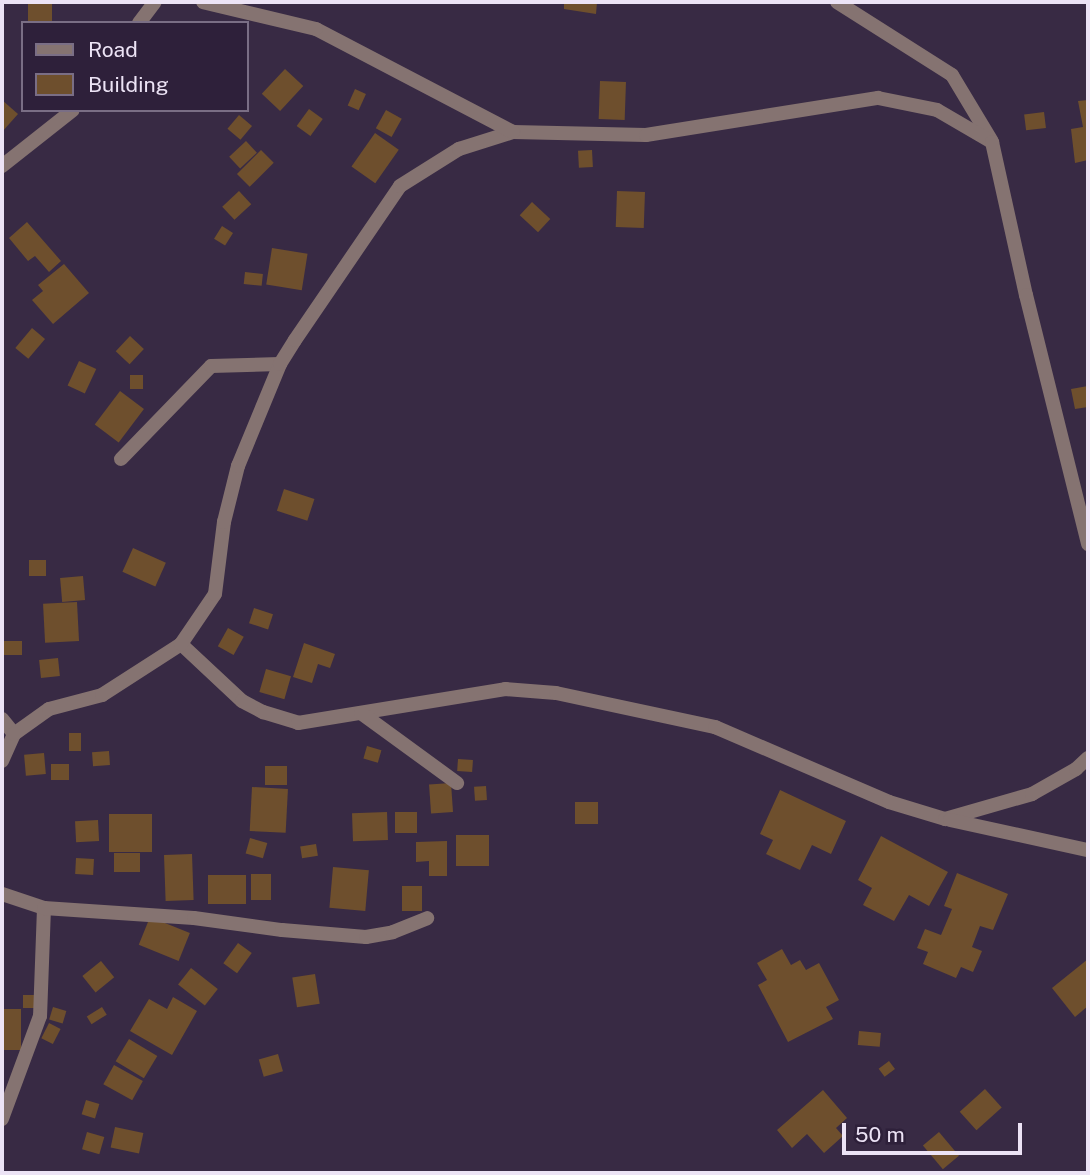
<!DOCTYPE html>
<html>
<head>
<meta charset="utf-8">
<style>
	body { margin:0 }
	#map { position:relative; width:1090px; height:1175px; overflow:hidden; background:#382a44; font-family:"Public Sans",sans-serif }
	div>[style] { position:absolute }
	[style*='--x'] { left:calc(var(--x)*1px); top:calc(var(--y)*1px); width:calc(var(--w)*1px); rotate:calc(var(--a)*1deg) }
	.building>* { inset:0; background:#6e4f2d; transform-origin:0 0 }
	.street>* { height:14px; margin:-7px; padding:0 7px; transform-origin:7px; border-radius:7px; background:#857371 }
	span { translate:-50% -50%; white-space:nowrap; text-align:center; line-height:1.15; -webkit-text-stroke:5px #2e203a; paint-order:stroke }
	.frame { position:absolute; inset:0; border:4px solid #ece3f5; pointer-events:none }
	.legend { position:absolute; left:21px; top:21px; width:228px; height:91px; box-sizing:border-box; background:#2e203a; border:2px solid #7a6e85; margin:0; padding:9px 12px; list-style:none; font-size:21px; color:#ece3f5 }
	.legend li { display:flex; align-items:center; gap:14px; height:35px }
	.legend b { width:35px; border:2px solid #7a6e85 }
	.scale { position:absolute; left:842px; top:1123px; width:180px; height:32px; box-sizing:border-box; border:4px solid #ece3f5; border-top:0; padding-left:9px; font-size:21px; line-height:24px; white-space:nowrap; color:#ece3f5; -webkit-text-stroke:5px #2e203a; paint-order:stroke }
</style>
</head>
<body>
<div id="map">
	<div class="building">
		<i style="clip-path:polygon(564px 2px,597px 2px,596px 14px,564px 9px)"></i>
		<i style="left:52px;top:4px;width:19px;height:24px;rotate:90deg"></i>
		<i style="left:285px;top:69px;width:25px;height:34px;rotate:43deg"></i>
		<i style="left:600px;top:81px;width:26px;height:38px;rotate:2deg"></i>
		<i style="left:355px;top:89px;width:12px;height:18px;rotate:24deg"></i>
		<i style="clip-path:polygon(2px 100px,18px 114px,2px 132px)"></i>
		<i style="clip-path:polygon(1088px 100px,1088px 160px,1075px 163px,1071px 129px,1083px 127px,1078px 101px)"></i>
		<i style="left:309px;top:109px;width:17px;height:21px;rotate:36deg"></i>
		<i style="left:386px;top:110px;width:18px;height:21px;rotate:29deg"></i>
		<i style="left:1044px;top:112px;width:16px;height:20px;rotate:83deg"></i>
		<i style="left:239px;top:115px;width:17px;height:18px;rotate:40deg"></i>
		<i style="left:375px;top:133px;width:29px;height:41px;rotate:35deg"></i>
		<i style="left:246px;top:141px;width:16px;height:23px;rotate:47deg"></i>
		<i style="left:261px;top:150px;width:18px;height:34px;rotate:45deg"></i>
		<i style="left:592px;top:150px;width:17px;height:14px;rotate:87deg"></i>
		<i style="left:239px;top:191px;width:18px;height:23px;rotate:47deg"></i>
		<i style="left:617px;top:191px;width:28px;height:36px;rotate:2deg"></i>
		<i style="left:532px;top:202px;width:25px;height:18px;rotate:43deg"></i>
		<i style="clip-path:polygon(27px 222px,61px 261px,49px 272px,35px 256px,28px 261px,9px 238px)"></i>
		<i style="left:222px;top:226px;width:13px;height:15px;rotate:32deg"></i>
		<i style="left:272px;top:248px;width:36px;height:37px;rotate:9deg"></i>
		<i style="clip-path:polygon(64px 264px,89px 293px,53px 324px,32px 300px,43px 291px,38px 285px)"></i>
		<i style="left:245px;top:272px;width:18px;height:12px;rotate:6deg"></i>
		<i style="left:32px;top:328px;width:17px;height:26px;rotate:40deg"></i>
		<i style="left:130px;top:336px;width:19px;height:21px;rotate:43deg"></i>
		<i style="left:79px;top:361px;width:19px;height:27px;rotate:25deg"></i>
		<i style="left:130px;top:375px;width:13px;height:14px"></i>
		<i style="clip-path:polygon(1088px 386px,1088px 407px,1075px 409px,1071px 389px)"></i>
		<i style="left:120px;top:391px;width:30px;height:42px;rotate:37deg"></i>
		<i style="left:284px;top:489px;width:32px;height:23px;rotate:18deg"></i>
		<i style="left:133px;top:548px;width:36px;height:26px;rotate:24deg"></i>
		<i style="left:29px;top:560px;width:17px;height:16px"></i>
		<i style="left:83px;top:576px;width:24px;height:23px;rotate:85deg"></i>
		<i style="left:77px;top:602px;width:39px;height:34px;rotate:87deg"></i>
		<i style="left:254px;top:608px;width:20px;height:16px;rotate:18deg"></i>
		<i style="left:228px;top:628px;width:18px;height:21px;rotate:29deg"></i>
		<i style="left:4px;top:641px;width:18px;height:14px"></i>
		<i style="clip-path:polygon(304px 643px,335px 654px,330px 668px,318px 664px,312px 683px,293px 677px)"></i>
		<i style="left:58px;top:658px;width:18px;height:19px;rotate:84deg"></i>
		<i style="left:266px;top:669px;width:26px;height:24px;rotate:16deg"></i>
		<i style="left:69px;top:733px;width:12px;height:18px"></i>
		<i style="left:367px;top:746px;width:15px;height:13px;rotate:16deg"></i>
		<i style="left:109px;top:751px;width:14px;height:17px;rotate:86deg"></i>
		<i style="left:44px;top:753px;width:21px;height:20px;rotate:85deg"></i>
		<i style="left:458px;top:759px;width:15px;height:12px;rotate:4deg"></i>
		<i style="left:51px;top:764px;width:18px;height:16px"></i>
		<i style="left:265px;top:766px;width:22px;height:19px"></i>
		<i style="left:451px;top:783px;width:29px;height:22px;rotate:86deg"></i>
		<i style="left:486px;top:786px;width:14px;height:12px;rotate:86deg"></i>
		<i style="left:252px;top:787px;width:36px;height:44px;rotate:3deg"></i>
		<i style="clip-path:polygon(780px 790px,846px 821px,831px 854px,812px 845px,800px 870px,766px 854px,773px 840px,760px 834px)"></i>
		<i style="left:575px;top:802px;width:23px;height:22px"></i>
		<i style="left:387px;top:812px;width:28px;height:35px;rotate:88deg"></i>
		<i style="left:395px;top:812px;width:22px;height:21px"></i>
		<i style="left:109px;top:814px;width:43px;height:38px"></i>
		<i style="left:98px;top:820px;width:21px;height:23px;rotate:87deg"></i>
		<i style="left:456px;top:835px;width:33px;height:31px"></i>
		<i style="clip-path:polygon(881px 836px,948px 872px,929px 906px,909px 895px,894px 921px,863px 905px,872px 888px,858px 880px)"></i>
		<i style="left:250px;top:838px;width:18px;height:16px;rotate:16deg"></i>
		<i style="clip-path:polygon(447px 841px,447px 876px,429px 876px,429px 861px,416px 862px,416px 842px)"></i>
		<i style="left:316px;top:844px;width:12px;height:16px;rotate:81deg"></i>
		<i style="left:140px;top:853px;width:19px;height:26px;rotate:90deg"></i>
		<i style="left:192px;top:854px;width:46px;height:28px;rotate:88deg"></i>
		<i style="left:76px;top:858px;width:18px;height:16px;rotate:3deg"></i>
		<i style="left:333px;top:867px;width:36px;height:41px;rotate:5deg"></i>
		<i style="clip-path:polygon(957px 873px,1008px 894px,993px 930px,980px 926px,972px 947px,982px 951px,973px 972px,961px 967px,956px 978px,923px 964px,928px 952px,917px 948px,925px 929px,941px 935px,952px 909px,944px 906px)"></i>
		<i style="left:251px;top:874px;width:20px;height:26px"></i>
		<i style="left:208px;top:875px;width:38px;height:29px"></i>
		<i style="left:402px;top:886px;width:20px;height:25px"></i>
		<i style="left:150px;top:917px;width:43px;height:30px;rotate:22deg"></i>
		<i style="left:238px;top:943px;width:17px;height:25px;rotate:36deg"></i>
		<i style="clip-path:polygon(782px 949px,791px 965px,800px 960px,806px 970px,819px 963px,839px 1000px,826px 1007px,833px 1019px,788px 1042px,758px 985px,767px 980px,757px 963px)"></i>
		<i style="clip-path:polygon(1088px 959px,1088px 1006px,1075px 1017px,1052px 988px)"></i>
		<i style="left:101px;top:961px;width:21px;height:24px;rotate:51deg"></i>
		<i style="left:191px;top:968px;width:34px;height:21px;rotate:38deg"></i>
		<i style="left:315px;top:974px;width:30px;height:23px;rotate:81deg"></i>
		<i style="left:23px;top:995px;width:14px;height:13px"></i>
		<i style="clip-path:polygon(173px 997px,197px 1011px,172px 1055px,130px 1031px,149px 999px,167px 1009px)"></i>
		<i style="left:53px;top:1007px;width:14px;height:13px;rotate:17deg"></i>
		<i style="left:102px;top:1007px;width:9px;height:18px;rotate:58deg"></i>
		<i style="left:2px;top:1009px;width:19px;height:41px"></i>
		<i style="left:49px;top:1023px;width:13px;height:17px;rotate:27deg"></i>
		<i style="left:859px;top:1031px;width:22px;height:14px;rotate:5deg"></i>
		<i style="left:129px;top:1039px;width:33px;height:26px;rotate:31deg"></i>
		<i style="left:278px;top:1054px;width:18px;height:20px;rotate:74deg"></i>
		<i style="left:889px;top:1061px;width:10px;height:13px;rotate:53deg"></i>
		<i style="left:114px;top:1065px;width:33px;height:22px;rotate:29deg"></i>
		<i style="left:985px;top:1089px;width:25px;height:34px;rotate:48deg"></i>
		<i style="clip-path:polygon(823px 1090px,847px 1118px,836px 1128px,843px 1136px,824px 1153px,807px 1134px,792px 1148px,777px 1130px)"></i>
		<i style="left:86px;top:1100px;width:14px;height:15px;rotate:17deg"></i>
		<i style="left:115px;top:1127px;width:29px;height:21px;rotate:12deg"></i>
		<i style="left:87px;top:1132px;width:18px;height:18px;rotate:16deg"></i>
		<i style="left:939px;top:1132px;width:31px;height:21px;rotate:50deg"></i>
	</div>
	<div class="street">
		<i style="--x:837;--y:2;--w:136;--a:32.4"></i>
		<i style="--x:952;--y:75;--w:76;--a:59"></i>
		<i style="--x:139;--y:23;--w:26;--a:-53"></i>
		<i style="--x:513;--y:132;--w:133;--a:1.3"></i>
		<i style="--x:646;--y:135;--w:235;--a:-9.1"></i>
		<i style="--x:878;--y:98;--w:60;--a:11.5"></i>
		<i style="--x:937;--y:110;--w:64;--a:30.2"></i>
		<i style="--x:992;--y:142;--w:157;--a:77.5"></i>
		<i style="--x:1026;--y:295;--w:257;--a:76"></i>
		<i style="--x:2;--y:166;--w:90;--a:-38.3"></i>
		<i style="--x:121;--y:459;--w:129;--a:-45.9"></i>
		<i style="--x:211;--y:366;--w:69;--a:-1.7"></i>
		<i style="--x:181;--y:644;--w:83;--a:43.1"></i>
		<i style="--x:242;--y:701;--w:24;--a:28"></i>
		<i style="--x:263;--y:712;--w:37;--a:17"></i>
		<i style="--x:298;--y:723;--w:210;--a:-9.3"></i>
		<i style="--x:505;--y:689;--w:51;--a:4.5"></i>
		<i style="--x:556;--y:693;--w:163;--a:12.1"></i>
		<i style="--x:715;--y:727;--w:189;--a:23.3"></i>
		<i style="--x:889;--y:802;--w:59;--a:16.9"></i>
		<i style="--x:945;--y:819;--w:91;--a:-16"></i>
		<i style="--x:1032;--y:794;--w:51;--a:-29.6"></i>
		<i style="--x:1076;--y:769;--w:16;--a:-43"></i>
		<i style="--x:361;--y:713;--w:119;--a:36.1"></i>
		<i style="--x:2;--y:719;--w:19;--a:51"></i>
		<i style="--x:2;--y:761;--w:30;--a:-66"></i>
		<i style="--x:14;--y:734;--w:43;--a:-35.5"></i>
		<i style="--x:49;--y:709;--w:55;--a:-14.8"></i>
		<i style="--x:102;--y:695;--w:94;--a:-32.8"></i>
		<i style="--x:181;--y:644;--w:60;--a:-55.8"></i>
		<i style="--x:215;--y:594;--w:73;--a:-82.9"></i>
		<i style="--x:224;--y:522;--w:58;--a:-76"></i>
		<i style="--x:238;--y:466;--w:110;--a:-67.6"></i>
		<i style="--x:280;--y:364;--w:28;--a:-58"></i>
		<i style="--x:295;--y:340;--w:186;--a:-55.7"></i>
		<i style="--x:400;--y:186;--w:70;--a:-32.1"></i>
		<i style="--x:459;--y:149;--w:57;--a:-17.5"></i>
		<i style="--x:513;--y:132;--w:222;--a:-152.4"></i>
		<i style="--x:316;--y:29;--w:116;--a:-166.6"></i>
		<i style="--x:950;--y:820;--w:141;--a:12.3"></i>
		<i style="--x:2;--y:894;--w:44;--a:18.4"></i>
		<i style="--x:44;--y:908;--w:108;--a:92.1"></i>
		<i style="--x:40;--y:1016;--w:110;--a:110.3"></i>
		<i style="--x:44;--y:908;--w:150;--a:3.8"></i>
		<i style="--x:194;--y:918;--w:89;--a:7.8"></i>
		<i style="--x:282;--y:930;--w:84;--a:4.8"></i>
		<i style="--x:366;--y:937;--w:27;--a:-10"></i>
		<i style="--x:393;--y:932;--w:37;--a:-22"></i>
	</div>
	<div class="frame"></div>
	<ul class="legend">
	<li><b style="height:9px;background:#857371"></b>Road</li>
	<li><b style="height:19px;background:#6e4f2d"></b>Building</li>
	</ul>
	<div class="scale">50 m</div>
</div>
</body>
</html>
